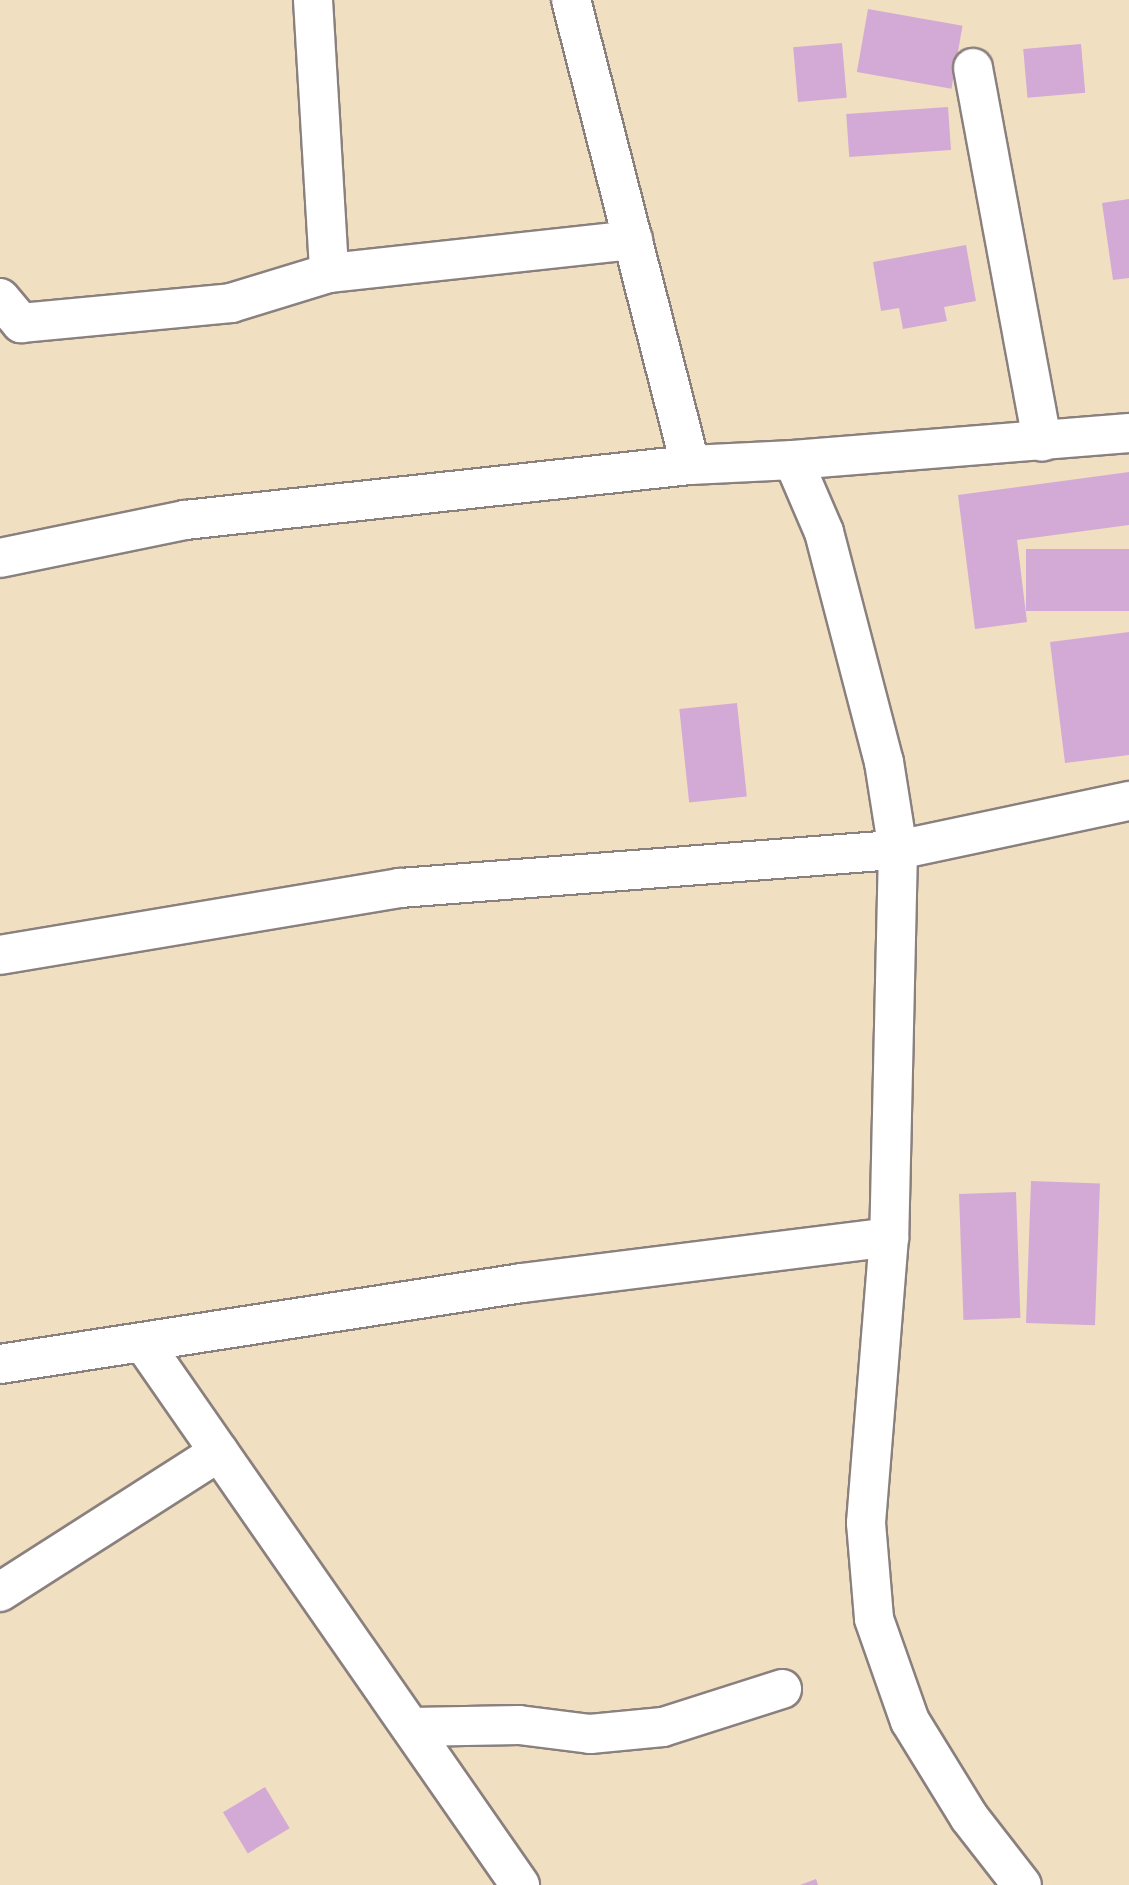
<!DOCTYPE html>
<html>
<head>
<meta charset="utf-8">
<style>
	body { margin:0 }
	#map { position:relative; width:1129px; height:1885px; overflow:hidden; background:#f1dfc2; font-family:"Architects Daughter",sans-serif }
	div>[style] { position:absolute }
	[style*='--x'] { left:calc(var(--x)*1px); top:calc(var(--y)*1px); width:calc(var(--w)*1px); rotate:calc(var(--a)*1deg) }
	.building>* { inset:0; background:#d3aad5; transform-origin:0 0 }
	.roads { filter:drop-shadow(2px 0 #8a807e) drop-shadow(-2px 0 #8a807e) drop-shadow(0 2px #8a807e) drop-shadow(0 -2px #8a807e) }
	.minor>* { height:38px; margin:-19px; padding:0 19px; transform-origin:19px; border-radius:19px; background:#fff }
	span { translate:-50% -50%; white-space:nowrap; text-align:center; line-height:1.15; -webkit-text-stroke:6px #f6f6f2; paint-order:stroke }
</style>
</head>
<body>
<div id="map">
	<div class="building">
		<i style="left:868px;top:9px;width:96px;height:64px;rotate:10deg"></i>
		<i style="left:842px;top:43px;width:55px;height:49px;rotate:85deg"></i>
		<i style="left:1081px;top:44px;width:49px;height:58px;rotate:85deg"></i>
		<i style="left:948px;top:107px;width:43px;height:102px;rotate:86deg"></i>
		<i style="clip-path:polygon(1129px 199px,1129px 278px,1113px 280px,1102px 203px)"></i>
		<i style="clip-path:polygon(966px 245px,976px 301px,944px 307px,947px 321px,903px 329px,899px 308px,881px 311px,873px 262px)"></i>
		<i style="clip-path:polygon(1129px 472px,1129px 525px,1017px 540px,1027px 622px,975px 629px,958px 495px)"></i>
		<i style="left:1129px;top:549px;width:62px;height:103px;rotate:90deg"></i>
		<i style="clip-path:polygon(1129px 632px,1129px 755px,1065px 763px,1050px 642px)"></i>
		<i style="left:737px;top:703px;width:94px;height:58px;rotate:84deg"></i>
		<i style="left:1031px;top:1181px;width:69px;height:142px;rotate:2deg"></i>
		<i style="left:1016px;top:1192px;width:126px;height:57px;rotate:88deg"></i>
		<i style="left:265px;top:1787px;width:48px;height:49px;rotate:59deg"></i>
		<i style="clip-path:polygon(816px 1879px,818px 1885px,800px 1885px)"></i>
	</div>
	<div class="roads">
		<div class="minor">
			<i style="--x:313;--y:0;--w:273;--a:86.6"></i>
			<i style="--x:571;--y:0;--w:480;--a:75.6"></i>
			<i style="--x:690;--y:465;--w:103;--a:-2.8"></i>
			<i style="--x:793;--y:460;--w:78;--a:66.7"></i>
			<i style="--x:824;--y:532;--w:238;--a:75.4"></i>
			<i style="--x:884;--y:762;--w:89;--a:81"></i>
			<i style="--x:898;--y:850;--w:387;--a:91.3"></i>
			<i style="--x:889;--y:1237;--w:287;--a:94.6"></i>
			<i style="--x:866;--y:1523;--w:96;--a:85.2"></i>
			<i style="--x:874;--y:1619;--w:108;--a:70.6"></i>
			<i style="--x:910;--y:1721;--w:113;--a:58.4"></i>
			<i style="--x:969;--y:1817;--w:86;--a:52.1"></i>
			<i style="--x:973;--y:68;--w:380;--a:79.5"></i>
			<i style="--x:0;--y:298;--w:33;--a:50"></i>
			<i style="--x:21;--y:323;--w:211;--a:-5.4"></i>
			<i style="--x:231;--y:303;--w:102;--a:-17"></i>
			<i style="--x:329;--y:273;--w:306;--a:-6.2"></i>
			<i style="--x:793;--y:460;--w:337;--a:-4.6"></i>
			<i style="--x:0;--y:558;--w:189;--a:-11.6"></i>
			<i style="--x:185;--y:520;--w:508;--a:-6.22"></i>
			<i style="--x:0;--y:955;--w:406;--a:-9.5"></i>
			<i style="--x:400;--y:888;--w:499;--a:-4.4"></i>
			<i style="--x:898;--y:850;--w:236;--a:-12"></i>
			<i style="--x:144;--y:1344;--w:659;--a:55.2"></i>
			<i style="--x:0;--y:1364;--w:528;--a:-8.82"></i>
			<i style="--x:522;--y:1283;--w:370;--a:-7.1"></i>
			<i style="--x:0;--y:1592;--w:260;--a:-32.6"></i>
			<i style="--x:412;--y:1727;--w:107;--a:-1.1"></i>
			<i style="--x:519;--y:1725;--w:72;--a:7.2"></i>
			<i style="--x:590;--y:1734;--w:73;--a:-5.5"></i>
			<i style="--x:663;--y:1727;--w:125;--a:-17.7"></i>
		</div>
	</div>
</div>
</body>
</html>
